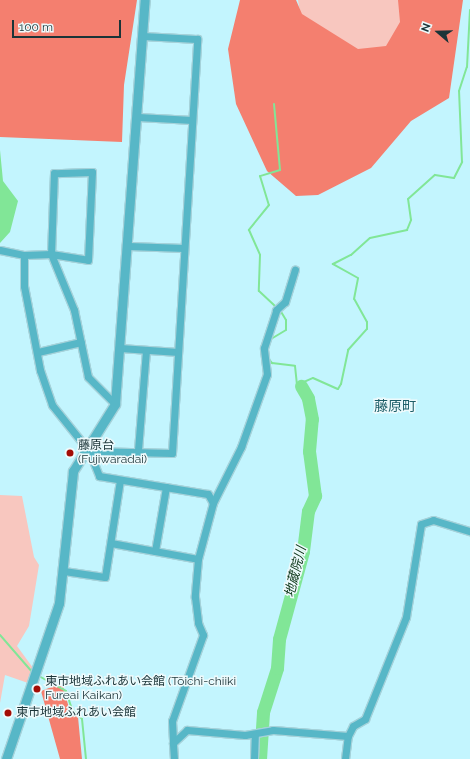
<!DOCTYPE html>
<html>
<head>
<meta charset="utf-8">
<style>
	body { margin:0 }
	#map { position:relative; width:470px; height:759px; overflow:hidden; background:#c3f5fe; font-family:Raleway,"Noto Sans JP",sans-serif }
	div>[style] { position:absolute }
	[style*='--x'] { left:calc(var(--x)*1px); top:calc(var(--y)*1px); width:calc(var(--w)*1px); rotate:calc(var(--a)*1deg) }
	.green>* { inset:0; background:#f8c7bf }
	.forest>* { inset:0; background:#f47f6f }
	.water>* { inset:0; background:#81e697 }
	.stream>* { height:2px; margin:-1px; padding:0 1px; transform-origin:1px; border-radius:1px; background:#81e697 }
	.river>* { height:13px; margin:-6.5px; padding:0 6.5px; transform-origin:6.5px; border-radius:6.5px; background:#81e697 }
	.roads { filter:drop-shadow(1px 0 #a5d2da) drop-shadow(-1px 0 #a5d2da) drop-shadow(0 1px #a5d2da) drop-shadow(0 -1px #a5d2da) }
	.minor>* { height:7px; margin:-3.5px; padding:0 3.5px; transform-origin:3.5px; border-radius:3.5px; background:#57b7c7 }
	.tertiary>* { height:9px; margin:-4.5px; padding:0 4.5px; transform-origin:4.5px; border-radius:4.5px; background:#57b7c7 }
	.dots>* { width:11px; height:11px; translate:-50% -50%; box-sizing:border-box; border:2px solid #eefafc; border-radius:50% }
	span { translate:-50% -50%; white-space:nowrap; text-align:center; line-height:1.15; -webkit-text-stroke:3px #eefafc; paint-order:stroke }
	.poi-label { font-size:12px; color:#1a3438 }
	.left { translate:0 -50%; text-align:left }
	.water-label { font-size:13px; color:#0d3719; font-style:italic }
	.quarter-label { font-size:14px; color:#1d5e68 }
	.north { position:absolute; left:418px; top:12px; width:40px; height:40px; -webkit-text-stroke:3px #eefafc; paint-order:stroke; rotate:290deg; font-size:11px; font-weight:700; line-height:16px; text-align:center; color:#1a3438 }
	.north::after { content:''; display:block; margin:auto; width:14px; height:18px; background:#1a3438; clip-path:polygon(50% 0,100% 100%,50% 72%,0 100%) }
	.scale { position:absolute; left:12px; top:20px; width:109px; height:18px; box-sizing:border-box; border:2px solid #1a3438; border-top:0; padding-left:5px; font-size:12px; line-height:14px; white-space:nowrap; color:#1a3438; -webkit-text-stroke:3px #eefafc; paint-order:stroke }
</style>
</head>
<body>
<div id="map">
	<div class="green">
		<i style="clip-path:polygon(298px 0,426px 0,415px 69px,308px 62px)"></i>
		<i style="clip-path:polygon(0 495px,22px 496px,34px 557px,39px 565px,29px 626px,17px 646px,33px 668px,28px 683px,5px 675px,0 703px)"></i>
	</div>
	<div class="forest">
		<i style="clip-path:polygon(0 0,137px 0,124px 85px,122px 142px,0 137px)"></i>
		<i style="clip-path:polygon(240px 0,296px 0,302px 14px,358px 49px,386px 46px,400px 22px,398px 0,463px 0,449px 98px,411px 121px,371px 168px,318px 195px,296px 196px,267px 171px,236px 104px,228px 49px)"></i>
		<i style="clip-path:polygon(62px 683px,69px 708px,78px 717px,82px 759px,60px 759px,41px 691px)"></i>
	</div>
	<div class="water">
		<i style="clip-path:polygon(0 150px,3px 181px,18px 201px,10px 232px,0 243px)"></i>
	</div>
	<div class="stream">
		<i style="--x:274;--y:104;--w:66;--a:84.8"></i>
		<i style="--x:280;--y:170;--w:21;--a:163"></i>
		<i style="--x:260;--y:176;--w:30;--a:73"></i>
		<i style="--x:269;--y:205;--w:32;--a:129"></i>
		<i style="--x:249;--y:230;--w:27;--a:66"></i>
		<i style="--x:260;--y:255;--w:36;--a:92"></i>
		<i style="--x:259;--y:291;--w:23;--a:43"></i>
		<i style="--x:268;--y:347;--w:9;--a:-69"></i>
		<i style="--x:271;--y:339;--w:17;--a:-31"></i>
		<i style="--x:286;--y:330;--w:10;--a:-90"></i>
		<i style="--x:286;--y:320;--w:12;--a:-121"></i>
		<i style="--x:267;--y:357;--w:8;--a:50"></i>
		<i style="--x:272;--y:363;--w:23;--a:7"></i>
		<i style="--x:295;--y:366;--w:19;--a:84"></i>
		<i style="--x:297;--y:385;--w:17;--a:-24"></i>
		<i style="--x:313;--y:378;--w:27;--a:24"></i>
		<i style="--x:338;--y:389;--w:6;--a:-59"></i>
		<i style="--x:341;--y:384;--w:35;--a:-78"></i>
		<i style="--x:348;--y:350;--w:28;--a:-48"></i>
		<i style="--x:367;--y:329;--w:7;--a:-90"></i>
		<i style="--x:367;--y:322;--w:26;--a:-119"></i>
		<i style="--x:354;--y:299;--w:21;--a:-79"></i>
		<i style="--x:358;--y:278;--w:29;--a:-151"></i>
		<i style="--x:333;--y:264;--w:20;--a:-27"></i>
		<i style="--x:351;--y:255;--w:25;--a:-42"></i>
		<i style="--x:370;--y:238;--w:38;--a:-12"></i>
		<i style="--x:407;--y:230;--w:11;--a:-68"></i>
		<i style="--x:411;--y:220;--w:21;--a:-98"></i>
		<i style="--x:408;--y:199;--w:36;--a:-42"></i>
		<i style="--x:435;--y:175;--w:19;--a:9"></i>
		<i style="--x:454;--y:178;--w:18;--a:-63"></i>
		<i style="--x:462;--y:162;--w:71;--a:-92.4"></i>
		<i style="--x:459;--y:91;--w:25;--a:-72"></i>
		<i style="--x:467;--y:67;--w:57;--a:-87"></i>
		<i style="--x:0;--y:635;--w:50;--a:49"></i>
		<i style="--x:37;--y:675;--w:33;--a:29"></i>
		<i style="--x:66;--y:691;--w:19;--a:72"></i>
		<i style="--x:72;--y:709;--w:14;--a:45"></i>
		<i style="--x:82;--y:719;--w:40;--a:84.3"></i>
	</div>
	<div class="river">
		<i style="--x:260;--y:759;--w:47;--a:-86.3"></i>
		<i style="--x:263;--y:712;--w:46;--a:-72.3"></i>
		<i style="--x:277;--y:668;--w:29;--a:-86"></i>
		<i style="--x:279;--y:639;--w:91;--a:-74.7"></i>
		<i style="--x:303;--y:551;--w:40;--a:-82.9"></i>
		<i style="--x:308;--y:511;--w:17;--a:-65"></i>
		<i style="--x:315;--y:496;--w:45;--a:-97.6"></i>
		<i style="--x:309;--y:451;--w:32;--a:-85"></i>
		<i style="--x:312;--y:419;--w:21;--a:-101"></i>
		<i style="--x:308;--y:398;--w:14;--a:-120"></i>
	</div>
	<div class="roads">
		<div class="minor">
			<i style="--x:138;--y:117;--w:54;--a:3.2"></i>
			<i style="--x:129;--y:246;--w:55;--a:2.1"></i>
			<i style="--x:0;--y:250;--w:25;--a:12"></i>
			<i style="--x:24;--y:255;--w:27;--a:-2"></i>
			<i style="--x:51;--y:254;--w:37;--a:9"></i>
			<i style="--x:88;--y:260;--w:88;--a:-87.4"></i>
			<i style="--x:92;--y:172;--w:38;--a:178"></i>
			<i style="--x:54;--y:173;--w:81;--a:92.1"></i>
			<i style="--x:51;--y:254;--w:61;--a:67.7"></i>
			<i style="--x:74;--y:310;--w:68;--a:78.2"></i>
			<i style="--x:88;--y:377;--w:38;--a:45"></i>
			<i style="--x:24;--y:255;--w:31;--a:90"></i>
			<i style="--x:24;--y:286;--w:86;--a:79.2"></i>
			<i style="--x:40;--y:370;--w:37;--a:71"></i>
			<i style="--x:52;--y:405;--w:59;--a:51.2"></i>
			<i style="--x:89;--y:451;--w:27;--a:68"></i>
			<i style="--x:99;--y:476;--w:110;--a:9.4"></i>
			<i style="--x:208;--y:494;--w:10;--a:61"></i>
			<i style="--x:213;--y:503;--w:58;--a:105"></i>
			<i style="--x:198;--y:559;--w:38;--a:95"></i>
			<i style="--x:195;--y:597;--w:26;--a:83"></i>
			<i style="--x:198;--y:623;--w:13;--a:67"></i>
			<i style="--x:203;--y:635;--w:91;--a:109.8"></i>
			<i style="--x:172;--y:721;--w:22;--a:87"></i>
			<i style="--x:120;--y:348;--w:58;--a:3.9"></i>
			<i style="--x:38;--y:352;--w:44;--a:-13.1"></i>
			<i style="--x:138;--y:450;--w:100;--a:-85.4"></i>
			<i style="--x:89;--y:451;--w:83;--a:1.4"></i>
			<i style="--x:172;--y:453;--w:415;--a:-86.5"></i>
			<i style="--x:197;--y:39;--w:55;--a:-176.9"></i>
			<i style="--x:213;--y:503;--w:63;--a:-63.4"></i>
			<i style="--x:241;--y:447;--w:77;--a:-70.4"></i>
			<i style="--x:267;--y:374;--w:26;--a:-97"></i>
			<i style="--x:264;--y:348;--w:40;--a:-72"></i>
			<i style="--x:276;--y:310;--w:12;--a:-42"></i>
			<i style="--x:285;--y:302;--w:34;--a:-73"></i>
			<i style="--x:111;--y:543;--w:88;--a:10.4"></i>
			<i style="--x:155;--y:551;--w:65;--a:-80.2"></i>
			<i style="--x:64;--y:571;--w:41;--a:8.3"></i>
			<i style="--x:105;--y:577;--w:98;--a:-81.2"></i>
			<i style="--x:174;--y:759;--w:16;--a:-94"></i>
			<i style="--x:173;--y:743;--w:19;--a:-43"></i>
			<i style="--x:187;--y:730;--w:58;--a:4.9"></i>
			<i style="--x:245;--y:735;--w:28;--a:-10"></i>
			<i style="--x:273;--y:730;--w:75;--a:4.6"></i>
			<i style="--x:254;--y:759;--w:24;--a:-88"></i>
			<i style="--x:345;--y:759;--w:23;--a:-83"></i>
			<i style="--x:348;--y:736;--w:11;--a:-63"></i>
			<i style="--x:353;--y:726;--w:14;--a:-30"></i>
			<i style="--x:365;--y:719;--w:110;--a:-68.1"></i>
			<i style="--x:406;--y:617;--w:94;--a:-80.8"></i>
			<i style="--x:421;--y:524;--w:13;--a:-18"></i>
			<i style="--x:433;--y:520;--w:39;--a:17"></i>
		</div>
		<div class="tertiary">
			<i style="--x:6;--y:759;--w:165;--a:-71.2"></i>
			<i style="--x:59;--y:603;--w:133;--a:-83.9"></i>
			<i style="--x:73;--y:471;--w:79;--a:-57.9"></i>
			<i style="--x:115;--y:404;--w:405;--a:-85.8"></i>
		</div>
	</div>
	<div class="dots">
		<i style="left:70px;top:453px;background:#a30d06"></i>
		<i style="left:37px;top:689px;background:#a30d06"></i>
		<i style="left:8px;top:713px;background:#a30d06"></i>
	</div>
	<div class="poi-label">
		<span class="left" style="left:78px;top:453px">藤原台<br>(Fujiwaradai)</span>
		<span class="left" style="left:45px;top:689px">東市地域ふれあい会館 (Tōichi-chiiki<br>Fureai Kaikan)</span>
		<span class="left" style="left:16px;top:713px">東市地域ふれあい会館</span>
	</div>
	<div class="water-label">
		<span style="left:296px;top:572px;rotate:-76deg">地蔵院川</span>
	</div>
	<div class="quarter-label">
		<span style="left:395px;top:406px">藤原町</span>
	</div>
	<div class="north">N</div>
	<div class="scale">100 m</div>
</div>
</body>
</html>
